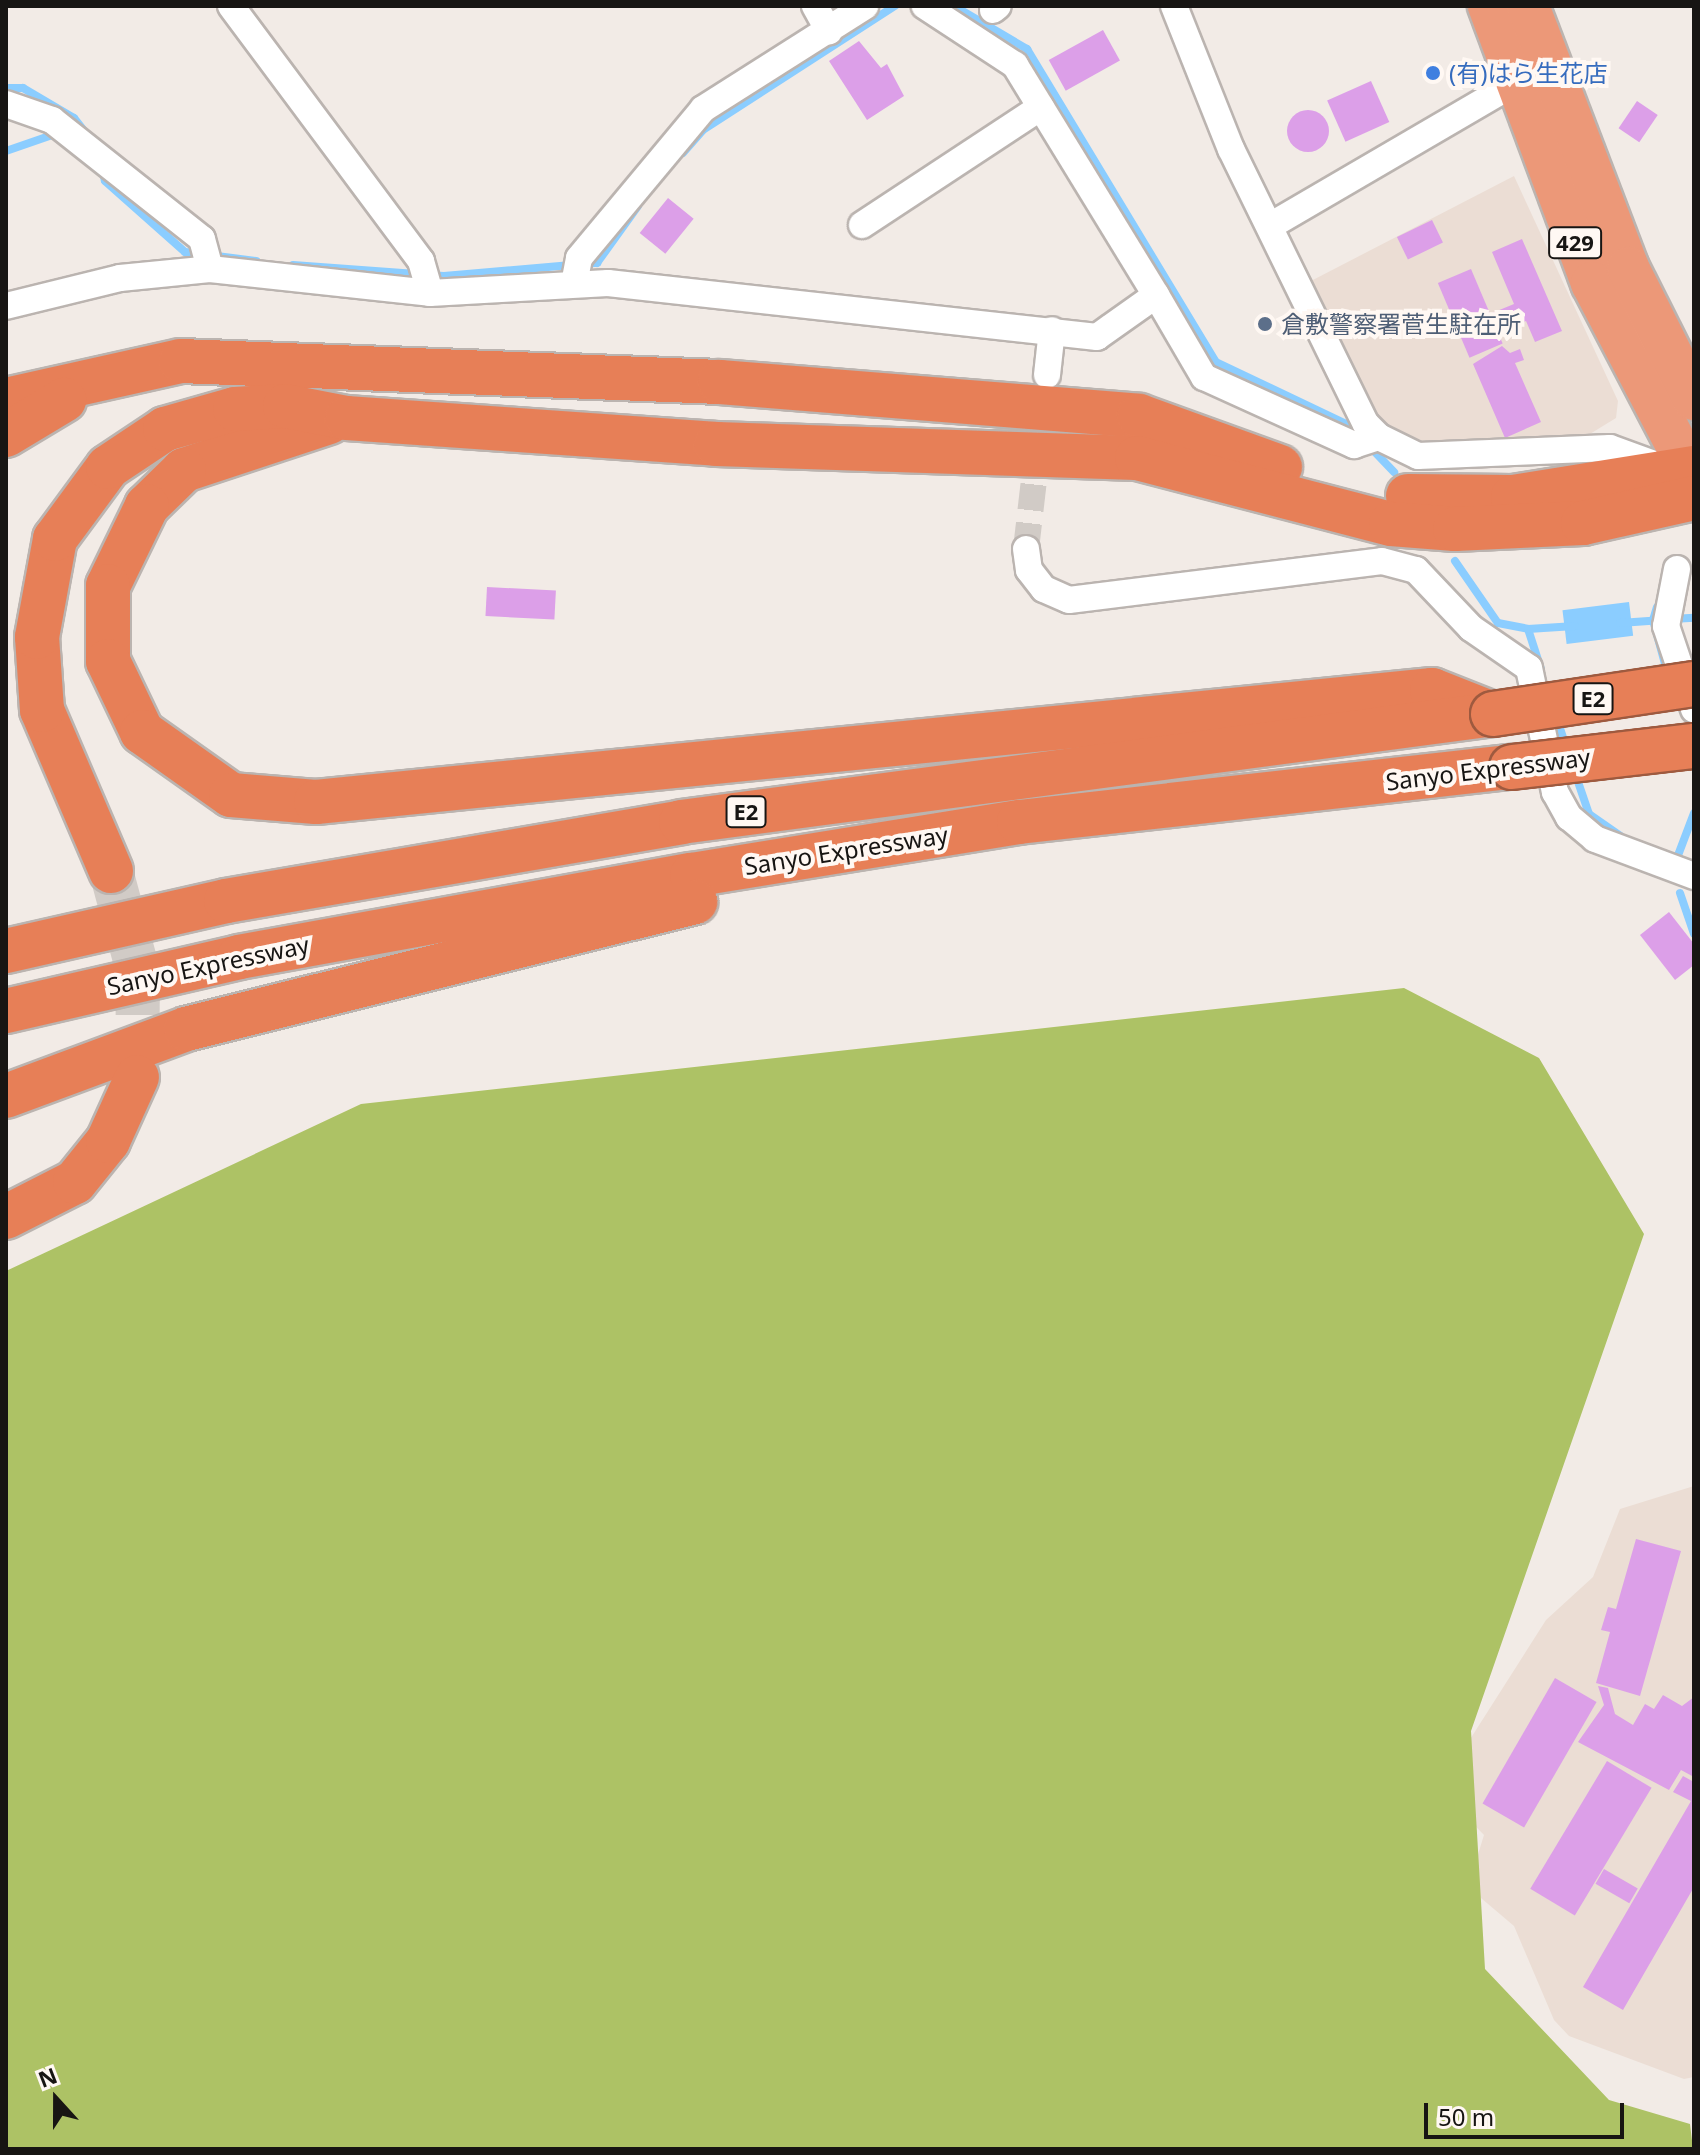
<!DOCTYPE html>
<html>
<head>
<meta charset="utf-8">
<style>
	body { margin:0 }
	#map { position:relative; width:1700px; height:2155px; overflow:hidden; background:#f2ebe6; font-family:"Noto Sans","Noto Sans JP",sans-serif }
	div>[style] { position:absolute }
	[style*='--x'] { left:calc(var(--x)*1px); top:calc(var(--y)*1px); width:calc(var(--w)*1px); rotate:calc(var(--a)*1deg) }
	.built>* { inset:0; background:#ebddd4 }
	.forest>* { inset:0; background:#adc265 }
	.water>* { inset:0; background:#8bcdff; transform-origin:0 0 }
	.stream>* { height:8px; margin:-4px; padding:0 4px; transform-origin:4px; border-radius:4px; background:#8bcdff }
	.building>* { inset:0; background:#dc9fe8; transform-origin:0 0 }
	.round { border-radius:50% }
	.minor-tunnel>* { height:26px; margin-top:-13px; transform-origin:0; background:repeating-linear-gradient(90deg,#d1cbc6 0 26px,transparent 0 39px) }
	.motorway-tunnel>* { height:44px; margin-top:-22px; transform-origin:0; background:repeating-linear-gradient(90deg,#d1cbc6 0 44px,transparent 0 66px) }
	.roads { filter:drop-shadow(2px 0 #bbb4b0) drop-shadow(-2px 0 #bbb4b0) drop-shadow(0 2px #bbb4b0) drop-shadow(0 -2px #bbb4b0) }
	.minor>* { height:26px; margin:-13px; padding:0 13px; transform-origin:13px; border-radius:13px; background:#fff }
	.trunk>* { height:42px; margin:-21px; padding:0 21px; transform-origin:21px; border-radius:21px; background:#ec9878 }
	.motorway>* { height:44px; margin:-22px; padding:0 22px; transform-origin:22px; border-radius:22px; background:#e77f57 }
	.bridges { filter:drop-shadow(2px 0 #9e5a3f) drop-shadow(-2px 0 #9e5a3f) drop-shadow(0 2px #9e5a3f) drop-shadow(0 -2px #9e5a3f) }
	.motorway-bridge>* { height:44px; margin:-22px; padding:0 22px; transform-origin:22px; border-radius:22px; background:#e77f57 }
	.dots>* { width:22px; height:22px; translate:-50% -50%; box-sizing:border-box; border:4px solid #fff8f3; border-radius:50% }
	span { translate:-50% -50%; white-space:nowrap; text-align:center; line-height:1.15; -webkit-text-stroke:8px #fff8f3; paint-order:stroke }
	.shield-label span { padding:2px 6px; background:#fff8f3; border:2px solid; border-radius:6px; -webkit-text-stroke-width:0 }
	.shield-label { font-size:22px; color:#171513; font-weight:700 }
	.shop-label { font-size:24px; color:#366cbe }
	.left { translate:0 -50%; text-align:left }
	.service-label { font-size:24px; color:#4e5e75 }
	.street-label { font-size:24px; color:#171513 }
	.frame { position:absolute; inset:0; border:8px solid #171513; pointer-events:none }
	.north { position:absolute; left:16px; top:2059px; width:80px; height:80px; -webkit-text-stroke:6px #fff8f3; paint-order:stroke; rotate:339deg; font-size:22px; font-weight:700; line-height:32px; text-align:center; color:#171513 }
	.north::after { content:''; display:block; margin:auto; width:28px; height:36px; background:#171513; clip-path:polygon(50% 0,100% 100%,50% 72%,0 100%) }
	.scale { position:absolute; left:1424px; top:2103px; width:200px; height:36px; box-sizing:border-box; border:4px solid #171513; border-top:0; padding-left:10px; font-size:24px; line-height:28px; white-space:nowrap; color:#171513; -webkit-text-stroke:6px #fff8f3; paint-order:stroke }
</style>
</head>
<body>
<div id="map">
	<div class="built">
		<i style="clip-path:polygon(1514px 176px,1618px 401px,1616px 418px,1585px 437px,1424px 441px,1383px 428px,1309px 282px)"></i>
		<i style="clip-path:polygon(1694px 1486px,1694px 2077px,1684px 2079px,1569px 2036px,1554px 2020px,1514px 1926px,1468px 1887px,1484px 1835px,1450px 1800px,1460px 1755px,1546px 1620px,1593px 1577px,1620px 1509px)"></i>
	</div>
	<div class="forest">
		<i style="clip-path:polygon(1404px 988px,1539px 1058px,1644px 1234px,1471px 1731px,1485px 1969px,1609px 2100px,1690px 2124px,1693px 2149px,6px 2149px,6px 1271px,361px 1104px)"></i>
	</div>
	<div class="water">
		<i style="left:1629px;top:602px;width:34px;height:67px;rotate:83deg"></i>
	</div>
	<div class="stream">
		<i style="--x:954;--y:6;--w:85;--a:30.5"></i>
		<i style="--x:1027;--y:49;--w:366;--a:58.9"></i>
		<i style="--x:1216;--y:362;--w:148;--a:25.5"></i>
		<i style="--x:1350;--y:426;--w:64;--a:46.3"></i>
		<i style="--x:6;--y:88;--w:17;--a:0"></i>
		<i style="--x:23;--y:88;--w:59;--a:30.5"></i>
		<i style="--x:74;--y:118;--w:34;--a:52"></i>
		<i style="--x:6;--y:151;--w:52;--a:-19.1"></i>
		<i style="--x:683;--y:153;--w:30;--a:-49"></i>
		<i style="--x:703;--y:130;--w:229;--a:-32.9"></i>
		<i style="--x:102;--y:169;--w:12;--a:76"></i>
		<i style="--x:105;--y:181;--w:107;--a:41.6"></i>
		<i style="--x:185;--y:252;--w:72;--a:7.2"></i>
		<i style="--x:293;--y:265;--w:151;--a:4.2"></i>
		<i style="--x:444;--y:276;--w:154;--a:-4.9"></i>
		<i style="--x:597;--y:263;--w:70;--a:-54.3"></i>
		<i style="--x:1455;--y:561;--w:75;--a:55.3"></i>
		<i style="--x:1498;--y:623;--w:31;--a:11"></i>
		<i style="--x:1528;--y:629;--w:42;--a:72"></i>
		<i style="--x:1657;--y:607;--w:14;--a:107"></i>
		<i style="--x:1653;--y:620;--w:57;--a:74.7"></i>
		<i style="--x:1672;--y:619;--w:22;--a:-3"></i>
		<i style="--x:1620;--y:623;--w:39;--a:-4"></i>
		<i style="--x:1528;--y:629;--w:47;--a:-3.7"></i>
		<i style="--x:1556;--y:716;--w:35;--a:72"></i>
		<i style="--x:1575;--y:773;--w:43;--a:71.1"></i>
		<i style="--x:1589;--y:814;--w:39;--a:35"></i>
		<i style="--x:1677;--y:858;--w:48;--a:-69.3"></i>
		<i style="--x:1680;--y:893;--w:43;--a:71.1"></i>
	</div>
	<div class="building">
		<i style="left:1103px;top:30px;width:35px;height:62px;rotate:61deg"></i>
		<i style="clip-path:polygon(859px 41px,881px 68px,887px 64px,904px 96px,867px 120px,829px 61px)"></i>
		<i style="left:1371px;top:81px;width:45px;height:48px;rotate:66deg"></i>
		<i style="left:1637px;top:101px;width:25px;height:33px;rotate:34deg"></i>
		<i class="round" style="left:1287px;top:110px;width:42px;height:42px"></i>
		<i style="left:668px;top:198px;width:33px;height:45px;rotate:39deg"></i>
		<i style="left:1432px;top:220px;width:25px;height:39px;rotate:64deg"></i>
		<i style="clip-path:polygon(1522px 239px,1562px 331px,1535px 342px,1526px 321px,1500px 332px,1492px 313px,1514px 304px,1492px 252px)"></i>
		<i style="left:1471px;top:269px;width:81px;height:36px;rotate:67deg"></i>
		<i style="clip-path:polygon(1502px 346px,1510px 353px,1520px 349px,1524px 360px,1515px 363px,1541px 422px,1505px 438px,1473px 364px)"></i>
		<i style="left:487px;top:587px;width:69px;height:29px;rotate:3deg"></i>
		<i style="clip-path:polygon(1669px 912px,1694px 944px,1694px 965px,1675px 980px,1640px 935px)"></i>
		<i style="clip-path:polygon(1636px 1539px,1681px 1551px,1640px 1696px,1596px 1683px,1610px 1632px,1601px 1630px,1608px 1607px,1616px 1609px)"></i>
		<i style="left:1555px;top:1678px;width:48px;height:145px;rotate:30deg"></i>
		<i style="clip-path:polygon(1598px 1686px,1608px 1688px,1615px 1714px,1633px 1725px,1645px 1704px,1654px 1709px,1663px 1695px,1682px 1706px,1694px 1697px,1694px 1777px,1681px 1770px,1669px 1790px,1578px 1742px,1604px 1705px)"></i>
		<i style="left:1607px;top:1761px;width:52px;height:149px;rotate:31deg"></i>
		<i style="clip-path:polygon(1683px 1776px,1694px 1782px,1694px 1887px,1623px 2010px,1583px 1987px,1691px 1801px,1673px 1792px)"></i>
		<i style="left:1604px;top:1869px;width:39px;height:17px;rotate:30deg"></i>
	</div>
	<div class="minor-tunnel">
		<i style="--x:1026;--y:549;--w:156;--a:-83.4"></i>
	</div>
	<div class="motorway-tunnel">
		<i style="--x:111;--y:871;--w:104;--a:74.9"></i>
		<i style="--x:138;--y:971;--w:106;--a:90.5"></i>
	</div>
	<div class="roads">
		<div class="minor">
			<i style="--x:231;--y:6;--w:318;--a:53.3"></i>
			<i style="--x:421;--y:261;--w:33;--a:74"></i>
			<i style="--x:815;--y:6;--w:29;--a:61"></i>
			<i style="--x:1174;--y:6;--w:154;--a:68.3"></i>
			<i style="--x:1231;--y:149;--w:306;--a:63.9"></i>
			<i style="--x:1366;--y:424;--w:18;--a:45"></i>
			<i style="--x:1379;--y:437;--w:43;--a:26"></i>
			<i style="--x:1418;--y:456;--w:192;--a:-2.4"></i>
			<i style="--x:1610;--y:448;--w:62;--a:19.9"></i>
			<i style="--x:993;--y:10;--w:6;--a:-39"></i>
			<i style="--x:6;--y:104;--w:49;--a:19.2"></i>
			<i style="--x:52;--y:120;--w:191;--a:38.4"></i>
			<i style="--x:202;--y:239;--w:31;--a:75"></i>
			<i style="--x:862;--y:225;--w:214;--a:-33.4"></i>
			<i style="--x:1270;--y:226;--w:284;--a:-30.3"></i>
			<i style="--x:574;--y:284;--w:26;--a:-79"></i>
			<i style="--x:579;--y:258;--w:194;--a:-50.2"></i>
			<i style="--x:703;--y:109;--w:192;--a:-32.4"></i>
			<i style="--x:1156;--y:295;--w:95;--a:59.7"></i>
			<i style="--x:1204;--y:377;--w:165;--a:24.4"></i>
			<i style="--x:1354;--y:445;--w:26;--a:-18"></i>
			<i style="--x:6;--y:306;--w:117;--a:-13.8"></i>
			<i style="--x:120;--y:278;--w:90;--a:-5.7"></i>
			<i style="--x:210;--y:269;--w:221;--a:6.2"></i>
			<i style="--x:430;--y:293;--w:178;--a:-3.2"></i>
			<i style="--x:608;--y:283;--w:492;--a:6.3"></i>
			<i style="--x:1097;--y:337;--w:72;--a:-35.4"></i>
			<i style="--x:1156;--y:295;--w:270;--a:-121.5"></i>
			<i style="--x:1015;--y:65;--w:108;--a:-146.8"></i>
			<i style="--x:1047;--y:375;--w:45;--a:-83.7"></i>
			<i style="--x:1026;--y:549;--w:21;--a:82"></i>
			<i style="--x:1029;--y:570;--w:24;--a:52"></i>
			<i style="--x:1044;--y:589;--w:27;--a:24"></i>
			<i style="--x:1069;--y:600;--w:315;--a:-7.1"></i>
			<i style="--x:1382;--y:561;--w:35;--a:15"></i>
			<i style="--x:1416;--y:570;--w:80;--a:46.5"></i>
			<i style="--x:1471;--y:628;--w:70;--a:34.6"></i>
			<i style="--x:1529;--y:668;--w:127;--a:78.2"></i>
			<i style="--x:1555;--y:792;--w:29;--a:61"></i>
			<i style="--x:1569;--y:817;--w:34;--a:40"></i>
			<i style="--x:1595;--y:839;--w:106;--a:20.5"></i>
			<i style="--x:1677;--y:569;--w:58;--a:100.9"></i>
			<i style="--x:1666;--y:626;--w:88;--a:71.4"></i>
		</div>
		<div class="trunk">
			<i style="--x:1489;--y:6;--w:296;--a:69.6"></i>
			<i style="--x:1592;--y:283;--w:220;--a:62.4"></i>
			<i style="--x:1528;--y:6;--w:280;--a:69.1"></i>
			<i style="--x:1628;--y:268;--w:147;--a:63.3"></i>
		</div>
		<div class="motorway">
			<i style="--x:6;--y:400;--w:179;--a:-12.6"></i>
			<i style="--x:181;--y:361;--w:539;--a:2.23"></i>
			<i style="--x:720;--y:382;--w:420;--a:4.6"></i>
			<i style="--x:1139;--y:416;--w:150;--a:19.9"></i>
			<i style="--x:329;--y:422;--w:153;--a:161.7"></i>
			<i style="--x:184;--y:470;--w:52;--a:135.8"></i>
			<i style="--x:147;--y:506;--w:89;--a:116"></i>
			<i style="--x:108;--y:586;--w:75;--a:90"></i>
			<i style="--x:108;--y:661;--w:79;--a:64.4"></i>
			<i style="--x:142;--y:732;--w:109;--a:35.3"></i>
			<i style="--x:231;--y:795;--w:85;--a:4.7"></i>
			<i style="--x:316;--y:802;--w:1122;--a:-5.73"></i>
			<i style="--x:1432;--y:690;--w:66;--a:21.5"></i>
			<i style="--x:6;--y:435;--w:68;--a:-31.1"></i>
			<i style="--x:1408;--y:496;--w:105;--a:0.5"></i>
			<i style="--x:1513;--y:497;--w:183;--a:-9.1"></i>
			<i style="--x:111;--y:871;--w:175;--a:-113.2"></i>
			<i style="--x:42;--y:710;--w:73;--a:-93.9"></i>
			<i style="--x:37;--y:637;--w:100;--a:-79.6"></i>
			<i style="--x:55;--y:539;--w:89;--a:-53.6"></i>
			<i style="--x:108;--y:467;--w:69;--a:-33.7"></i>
			<i style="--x:165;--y:429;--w:73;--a:-15.9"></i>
			<i style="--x:235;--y:409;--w:50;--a:-3.4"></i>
			<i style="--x:285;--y:406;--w:63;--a:11"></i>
			<i style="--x:347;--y:418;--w:370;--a:4"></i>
			<i style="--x:716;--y:444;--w:421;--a:1.9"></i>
			<i style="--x:1137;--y:458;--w:262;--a:14.6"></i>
			<i style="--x:1391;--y:524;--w:64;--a:4.5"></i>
			<i style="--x:1455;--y:529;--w:128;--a:-2.7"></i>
			<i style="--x:1583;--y:523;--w:114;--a:-12.7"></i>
			<i style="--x:6;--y:951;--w:226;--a:-12.8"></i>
			<i style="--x:226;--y:901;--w:462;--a:-9.8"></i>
			<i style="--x:681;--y:822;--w:813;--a:-7.56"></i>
			<i style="--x:6;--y:1011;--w:239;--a:-13"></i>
			<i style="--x:239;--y:957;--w:460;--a:-10.3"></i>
			<i style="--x:692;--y:875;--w:331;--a:-9.2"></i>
			<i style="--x:1019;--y:822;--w:496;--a:-6.4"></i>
			<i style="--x:6;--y:1096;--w:192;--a:-20.4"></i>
			<i style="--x:186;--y:1029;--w:525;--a:-14.01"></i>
			<i style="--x:6;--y:1217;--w:77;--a:-26.9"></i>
			<i style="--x:75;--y:1182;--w:53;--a:-51.2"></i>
			<i style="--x:108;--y:1141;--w:70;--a:-65.6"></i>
		</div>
	</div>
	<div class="bridges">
		<div class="motorway-bridge">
			<i style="--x:1493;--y:714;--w:203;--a:-8.5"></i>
			<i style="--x:1512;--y:767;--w:183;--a:-6.6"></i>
		</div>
	</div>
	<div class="dots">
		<i style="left:1433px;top:73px;background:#3f7fe0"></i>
		<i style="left:1265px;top:324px;background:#5c6f8a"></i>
	</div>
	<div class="shield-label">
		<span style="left:1575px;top:243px">429</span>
		<span style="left:1593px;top:699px">E2</span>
		<span style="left:746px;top:812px">E2</span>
	</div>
	<div class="shop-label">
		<span class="left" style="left:1449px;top:73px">(有)はら生花店</span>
	</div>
	<div class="service-label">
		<span class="left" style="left:1281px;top:324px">倉敷警察署菅生駐在所</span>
	</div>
	<div class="street-label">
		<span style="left:1488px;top:769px;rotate:-7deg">Sanyo Expressway</span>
		<span style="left:846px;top:850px;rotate:-9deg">Sanyo Expressway</span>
		<span style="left:208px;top:965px;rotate:-12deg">Sanyo Expressway</span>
	</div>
	<div class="frame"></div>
	<div class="north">N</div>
	<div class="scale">50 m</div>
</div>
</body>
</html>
